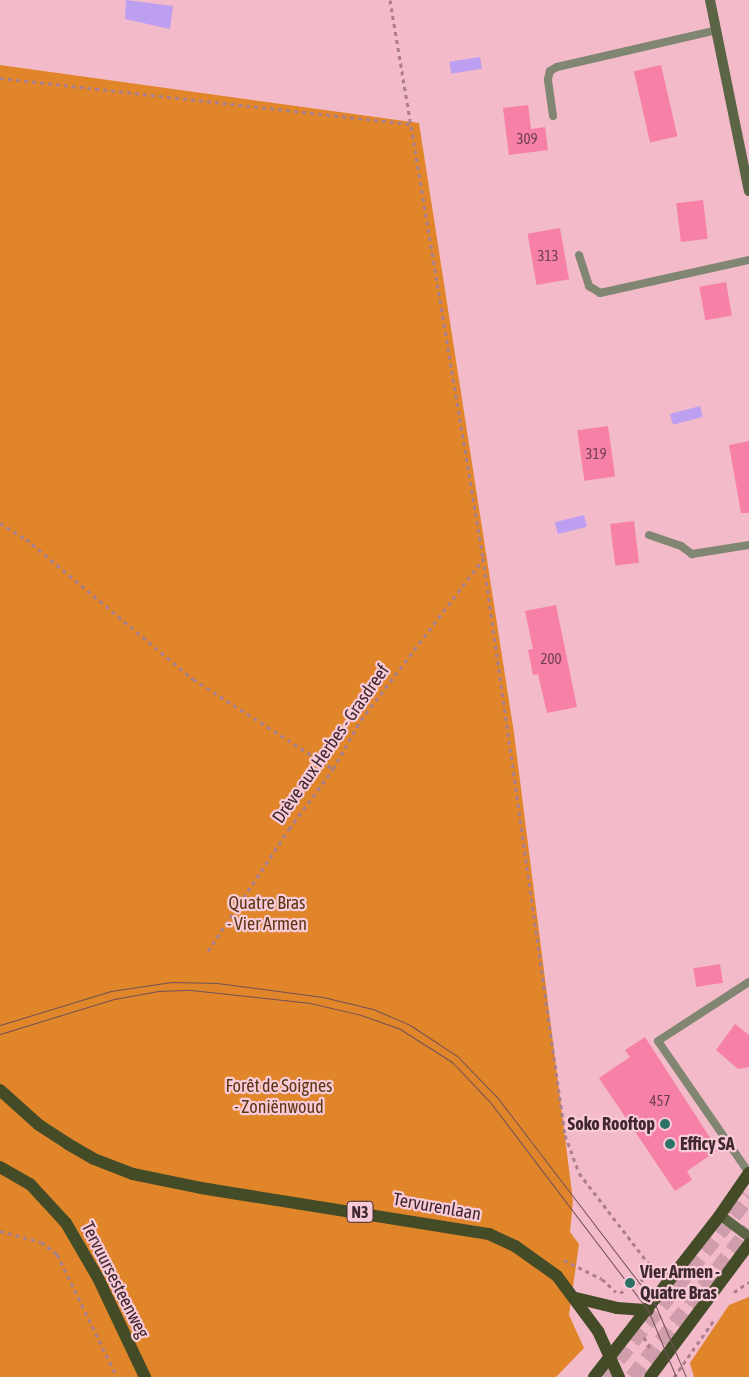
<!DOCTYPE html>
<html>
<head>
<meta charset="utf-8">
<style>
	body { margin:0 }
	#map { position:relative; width:749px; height:1377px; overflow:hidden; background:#f3baca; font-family:"Asap Condensed",sans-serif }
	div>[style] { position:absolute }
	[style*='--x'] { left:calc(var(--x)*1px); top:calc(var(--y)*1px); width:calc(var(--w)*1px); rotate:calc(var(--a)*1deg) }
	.green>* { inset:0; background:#e08529 }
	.water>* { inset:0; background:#bd9ff1; transform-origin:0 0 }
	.building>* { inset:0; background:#f780a7; transform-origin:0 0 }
	.highway-tunnel>* { height:15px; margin-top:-7.5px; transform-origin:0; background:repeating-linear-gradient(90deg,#cf9dab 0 15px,transparent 0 23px) }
	.path>* { height:3px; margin-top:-1.5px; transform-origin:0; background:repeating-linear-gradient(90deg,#aa7f8b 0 4px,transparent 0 8px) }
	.lane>* { height:8px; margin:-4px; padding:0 4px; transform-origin:4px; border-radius:4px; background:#808671 }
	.secondary>* { height:10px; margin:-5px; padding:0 5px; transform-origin:5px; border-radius:5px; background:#5c6446 }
	.primary>* { height:12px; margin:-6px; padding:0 6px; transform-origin:6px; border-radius:6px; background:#434c27 }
	.tram>* { height:1px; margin:-0.5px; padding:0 0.5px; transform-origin:0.5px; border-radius:0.5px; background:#705059 }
	.dots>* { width:14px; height:14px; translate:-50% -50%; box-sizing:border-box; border:2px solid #f9cad7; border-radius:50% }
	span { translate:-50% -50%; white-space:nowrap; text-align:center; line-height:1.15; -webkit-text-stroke:4.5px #f9cad7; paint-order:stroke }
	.number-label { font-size:15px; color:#6d3f4d }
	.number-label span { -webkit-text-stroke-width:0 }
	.shield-label span { padding:1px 4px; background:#f9cad7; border:1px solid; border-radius:4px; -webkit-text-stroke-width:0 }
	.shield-label { font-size:16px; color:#3f292f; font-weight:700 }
	.street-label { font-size:18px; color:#3f292f }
	.park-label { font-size:18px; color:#5c3714 }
	.poi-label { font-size:18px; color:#3f292f; font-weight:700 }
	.right { translate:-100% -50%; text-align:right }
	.left { translate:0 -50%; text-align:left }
</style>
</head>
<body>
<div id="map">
	<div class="green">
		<i style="clip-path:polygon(0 65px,419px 123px,514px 733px,573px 1201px,570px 1232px,579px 1244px,569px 1315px,584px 1348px,556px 1377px,0 1377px)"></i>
		<i style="clip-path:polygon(749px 1297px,749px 1377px,694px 1377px,690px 1363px,729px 1305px)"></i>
	</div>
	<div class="water">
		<i style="clip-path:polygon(126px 0,173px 6px,170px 29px,125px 19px)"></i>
		<i style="left:480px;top:57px;width:12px;height:31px;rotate:81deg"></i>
		<i style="left:700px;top:406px;width:11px;height:31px;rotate:75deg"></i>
		<i style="left:584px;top:515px;width:12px;height:30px;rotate:76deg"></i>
	</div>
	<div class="building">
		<i style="left:661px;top:65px;width:73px;height:28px;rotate:77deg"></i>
		<i style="clip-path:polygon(528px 105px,531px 129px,545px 127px,548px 150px,509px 155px,503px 108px)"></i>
		<i style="left:703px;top:200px;width:39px;height:27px;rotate:83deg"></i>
		<i style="left:560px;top:228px;width:52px;height:33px;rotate:80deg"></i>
		<i style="left:726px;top:282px;width:34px;height:27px;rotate:80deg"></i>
		<i style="left:608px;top:426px;width:51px;height:31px;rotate:82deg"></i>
		<i style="clip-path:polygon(749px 441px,749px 513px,741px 513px,729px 445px)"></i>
		<i style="left:634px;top:521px;width:42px;height:24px;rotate:83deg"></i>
		<i style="clip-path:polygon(556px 605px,577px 707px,547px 713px,538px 674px,533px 675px,528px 650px,533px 649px,525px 611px)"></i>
		<i style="left:720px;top:964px;width:19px;height:27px;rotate:81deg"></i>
		<i style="clip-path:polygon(735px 1024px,749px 1035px,749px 1067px,738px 1069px,716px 1050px)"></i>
		<i style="clip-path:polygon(645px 1037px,718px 1150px,687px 1171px,692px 1180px,675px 1191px,599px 1078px,630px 1057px,625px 1050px)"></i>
	</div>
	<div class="highway-tunnel">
		<i style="--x:604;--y:1377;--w:232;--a:-51.3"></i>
		<i style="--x:632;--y:1377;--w:189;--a:-51.7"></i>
	</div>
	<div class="path">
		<i style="--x:390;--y:0;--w:566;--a:80.54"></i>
		<i style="--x:483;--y:558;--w:583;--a:81.91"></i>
		<i style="--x:565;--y:1135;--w:40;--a:69.8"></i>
		<i style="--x:579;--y:1173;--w:120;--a:52.5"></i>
		<i style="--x:0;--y:78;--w:412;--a:6.4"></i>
		<i style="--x:0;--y:523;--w:31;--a:32"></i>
		<i style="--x:26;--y:539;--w:218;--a:40"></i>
		<i style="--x:193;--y:679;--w:166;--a:32.7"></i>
		<i style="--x:208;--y:951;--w:146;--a:-56.4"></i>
		<i style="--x:289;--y:829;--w:74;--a:-53.7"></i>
		<i style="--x:333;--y:769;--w:56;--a:-60.3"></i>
		<i style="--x:361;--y:720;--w:202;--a:-52.8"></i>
		<i style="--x:0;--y:1231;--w:42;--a:15"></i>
		<i style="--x:41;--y:1242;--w:20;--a:37"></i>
		<i style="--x:57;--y:1254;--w:137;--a:64"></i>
		<i style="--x:564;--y:1260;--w:42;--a:26.6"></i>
		<i style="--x:602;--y:1279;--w:19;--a:43"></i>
		<i style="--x:734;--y:1292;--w:18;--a:-34"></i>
		<i style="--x:620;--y:1293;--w:27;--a:-31"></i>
		<i style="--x:644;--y:1337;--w:15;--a:62"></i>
		<i style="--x:674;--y:1377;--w:70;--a:-54.9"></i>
	</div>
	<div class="lane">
		<i style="--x:553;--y:116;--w:37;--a:-98"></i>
		<i style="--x:548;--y:79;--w:8;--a:-76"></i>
		<i style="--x:550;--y:71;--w:8;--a:-30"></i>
		<i style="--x:557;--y:67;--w:164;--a:-13"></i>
		<i style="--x:579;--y:255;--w:33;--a:72"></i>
		<i style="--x:589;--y:286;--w:13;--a:32"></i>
		<i style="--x:600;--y:293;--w:153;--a:-12.5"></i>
		<i style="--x:649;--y:535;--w:34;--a:19"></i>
		<i style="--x:681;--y:546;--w:14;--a:36"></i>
		<i style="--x:692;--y:554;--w:58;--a:-9"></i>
		<i style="--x:749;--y:1173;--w:160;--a:-124.6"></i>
		<i style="--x:658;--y:1041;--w:108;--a:-33"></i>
	</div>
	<div class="secondary">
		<i style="--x:710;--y:0;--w:195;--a:78.5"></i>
		<i style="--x:720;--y:1215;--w:36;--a:37"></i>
	</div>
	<div class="primary">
		<i style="--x:0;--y:1090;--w:52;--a:41.9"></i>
		<i style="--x:39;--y:1125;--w:35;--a:33"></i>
		<i style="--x:68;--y:1144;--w:30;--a:30"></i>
		<i style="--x:94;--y:1159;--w:42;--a:21"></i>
		<i style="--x:133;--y:1174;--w:69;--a:11.6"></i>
		<i style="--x:201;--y:1188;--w:292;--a:9.1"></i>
		<i style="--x:489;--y:1234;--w:29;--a:25"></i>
		<i style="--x:515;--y:1246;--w:52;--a:35.5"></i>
		<i style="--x:557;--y:1276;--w:69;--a:53.3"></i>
		<i style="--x:598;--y:1331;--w:51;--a:65.5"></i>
		<i style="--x:0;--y:1167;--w:34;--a:30"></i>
		<i style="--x:30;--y:1184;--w:53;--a:47.3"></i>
		<i style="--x:66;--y:1223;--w:64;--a:59.8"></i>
		<i style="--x:98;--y:1278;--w:110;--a:64.6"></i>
		<i style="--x:576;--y:1298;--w:42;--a:13.7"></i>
		<i style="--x:617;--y:1308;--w:31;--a:4"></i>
		<i style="--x:594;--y:1377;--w:205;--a:-52.1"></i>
		<i style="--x:720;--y:1215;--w:51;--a:-55.4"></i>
		<i style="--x:650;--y:1377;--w:166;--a:-53.3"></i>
	</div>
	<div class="tram">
		<i style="--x:0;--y:1025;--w:116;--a:-17"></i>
		<i style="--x:111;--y:991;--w:61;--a:-8.5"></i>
		<i style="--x:171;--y:982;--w:46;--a:1.2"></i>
		<i style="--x:217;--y:983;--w:107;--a:7.5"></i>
		<i style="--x:323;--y:997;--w:51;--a:13.5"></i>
		<i style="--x:373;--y:1009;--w:40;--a:23.4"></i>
		<i style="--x:410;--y:1025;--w:56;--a:33.4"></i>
		<i style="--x:457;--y:1056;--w:57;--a:45.7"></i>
		<i style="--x:497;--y:1097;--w:258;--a:52.6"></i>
		<i style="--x:654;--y:1302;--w:82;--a:66.9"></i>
		<i style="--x:0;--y:1034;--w:119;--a:-17.1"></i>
		<i style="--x:114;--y:999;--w:45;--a:-10.3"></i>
		<i style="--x:158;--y:991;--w:33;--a:-2"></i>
		<i style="--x:191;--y:990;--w:120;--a:6.2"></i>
		<i style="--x:310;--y:1003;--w:52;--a:13.2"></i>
		<i style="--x:361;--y:1015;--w:41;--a:19.7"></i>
		<i style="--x:400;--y:1029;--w:62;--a:32.4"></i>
		<i style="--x:452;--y:1062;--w:55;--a:46.5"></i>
		<i style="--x:490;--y:1102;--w:261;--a:52.8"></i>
		<i style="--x:648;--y:1310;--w:73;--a:67.3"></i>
	</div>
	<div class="dots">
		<i style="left:665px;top:1124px;background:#2d7266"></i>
		<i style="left:670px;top:1144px;background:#2d7266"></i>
		<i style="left:630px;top:1283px;background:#2d7266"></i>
	</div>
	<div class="number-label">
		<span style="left:527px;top:139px">309</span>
		<span style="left:548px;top:256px">313</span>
		<span style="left:596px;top:454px">319</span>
		<span style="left:551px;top:659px">200</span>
		<span style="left:660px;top:1101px">457</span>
	</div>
	<div class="shield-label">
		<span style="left:360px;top:1212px">N3</span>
	</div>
	<div class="street-label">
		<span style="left:331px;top:744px;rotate:-55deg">Drève aux Herbes - Grasdreef</span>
		<span style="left:437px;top:1207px;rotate:10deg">Tervurenlaan</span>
		<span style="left:115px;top:1280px;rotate:63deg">Tervuursesteenweg</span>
	</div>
	<div class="park-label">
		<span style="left:267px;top:914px">Quatre Bras<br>- Vier Armen</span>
		<span style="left:279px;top:1097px">Forêt de Soignes<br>- Zoniënwoud</span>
	</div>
	<div class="poi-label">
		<span class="right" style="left:655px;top:1124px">Soko Rooftop</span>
		<span class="left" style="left:680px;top:1144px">Efficy SA</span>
		<span class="left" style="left:640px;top:1283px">Vier Armen -<br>Quatre Bras</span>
	</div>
</div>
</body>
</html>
